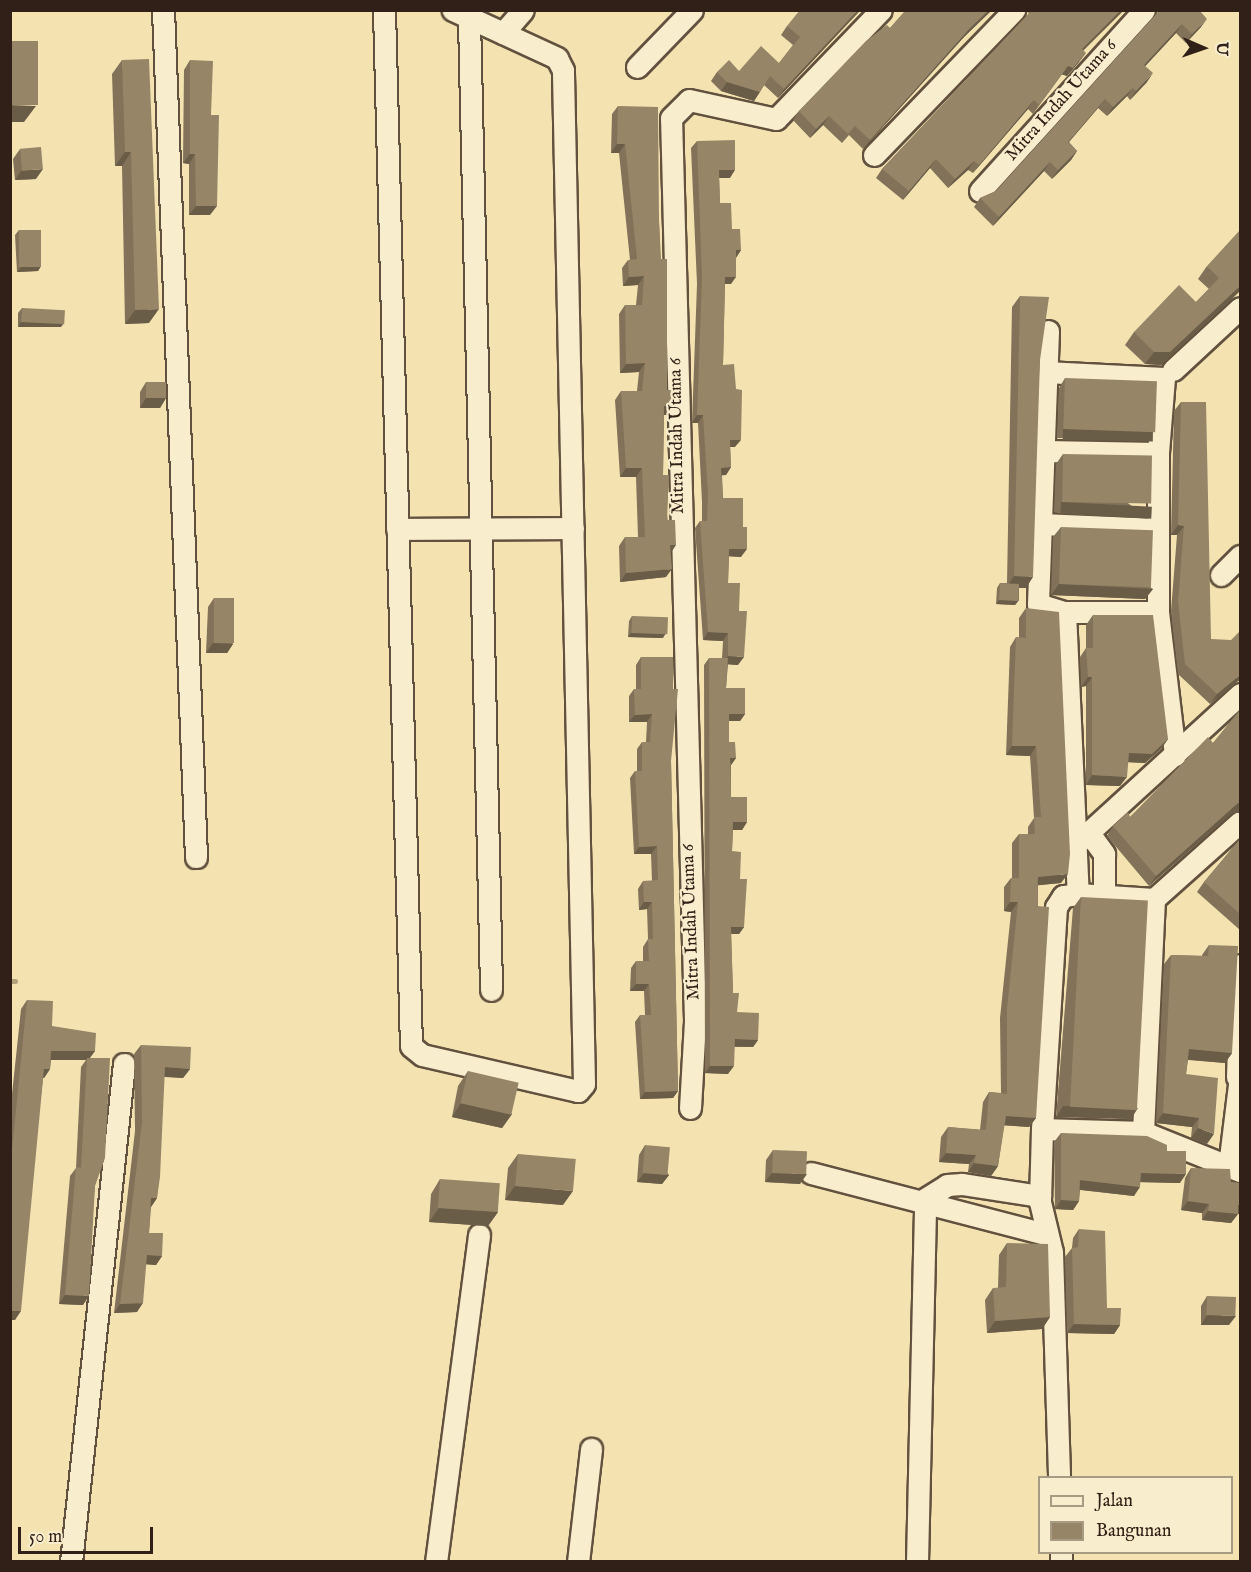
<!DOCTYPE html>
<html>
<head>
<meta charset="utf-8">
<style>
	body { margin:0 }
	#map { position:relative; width:1251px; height:1572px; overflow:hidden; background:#f4e3b1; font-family:"IM FELL English",serif }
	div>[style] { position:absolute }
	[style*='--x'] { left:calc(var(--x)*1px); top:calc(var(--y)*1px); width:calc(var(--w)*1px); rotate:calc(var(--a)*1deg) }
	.stream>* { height:5px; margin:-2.5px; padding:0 2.5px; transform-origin:2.5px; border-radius:2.5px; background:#b2a17d }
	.roads { filter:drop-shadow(2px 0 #62513e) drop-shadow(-2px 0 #62513e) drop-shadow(0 2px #62513e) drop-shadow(0 -2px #62513e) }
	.street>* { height:21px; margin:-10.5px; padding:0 10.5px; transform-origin:10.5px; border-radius:10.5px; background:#f8edcc }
	.wall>* { inset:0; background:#817259 }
	.shaded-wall>* { inset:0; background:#695d48; transform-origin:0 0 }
	.building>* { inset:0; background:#968567; transform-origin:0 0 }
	span { translate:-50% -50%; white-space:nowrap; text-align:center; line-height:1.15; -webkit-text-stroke:4.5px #f8edcc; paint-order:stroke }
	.street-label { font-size:18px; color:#312017 }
	.frame { position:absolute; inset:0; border:12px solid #312017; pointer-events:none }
	.legend { position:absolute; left:1038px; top:1476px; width:195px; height:78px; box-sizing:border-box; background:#f8edcc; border:2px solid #a89b84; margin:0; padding:8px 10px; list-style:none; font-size:18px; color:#312017 }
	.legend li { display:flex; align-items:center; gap:12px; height:30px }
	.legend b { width:30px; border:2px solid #a89b84 }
	.north { position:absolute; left:1173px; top:18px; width:60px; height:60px; -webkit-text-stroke:4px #f8edcc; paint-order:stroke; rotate:92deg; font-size:16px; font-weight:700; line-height:24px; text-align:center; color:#312017 }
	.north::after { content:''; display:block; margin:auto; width:21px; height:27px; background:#312017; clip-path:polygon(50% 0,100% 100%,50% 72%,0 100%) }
	.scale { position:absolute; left:18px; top:1527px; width:135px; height:27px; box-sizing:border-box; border:3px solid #312017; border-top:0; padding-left:8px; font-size:18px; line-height:21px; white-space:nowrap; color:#312017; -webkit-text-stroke:4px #f8edcc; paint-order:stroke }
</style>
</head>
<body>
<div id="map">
	<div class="stream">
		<i style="--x:10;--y:981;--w:5;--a:0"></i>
	</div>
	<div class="roads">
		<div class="street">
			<i style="--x:163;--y:10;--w:848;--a:87.77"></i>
			<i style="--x:384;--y:10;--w:1036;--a:88.51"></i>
			<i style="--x:411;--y:1046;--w:14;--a:39"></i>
			<i style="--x:422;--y:1055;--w:160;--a:13"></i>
			<i style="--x:578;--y:1091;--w:9;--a:-49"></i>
			<i style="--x:584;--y:1084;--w:1014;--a:-91.19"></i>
			<i style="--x:563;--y:70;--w:13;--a:-117"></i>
			<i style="--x:557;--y:58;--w:115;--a:-155.2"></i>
			<i style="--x:469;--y:18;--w:972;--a:88.7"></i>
			<i style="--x:503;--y:33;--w:30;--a:-49"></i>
			<i style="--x:637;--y:67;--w:79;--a:-46"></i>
			<i style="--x:874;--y:155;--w:202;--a:-46"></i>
			<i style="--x:980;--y:191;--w:244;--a:-47.8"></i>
			<i style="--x:1048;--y:331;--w:273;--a:92.1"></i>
			<i style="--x:1038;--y:604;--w:28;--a:17"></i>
			<i style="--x:1065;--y:612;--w:282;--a:87.4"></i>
			<i style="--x:1078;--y:894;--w:15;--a:172"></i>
			<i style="--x:1063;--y:896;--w:13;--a:122"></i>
			<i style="--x:1056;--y:907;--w:222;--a:93.6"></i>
			<i style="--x:1042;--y:1129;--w:73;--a:91.6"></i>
			<i style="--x:1040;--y:1202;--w:51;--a:76.5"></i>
			<i style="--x:1052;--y:1252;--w:226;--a:88.2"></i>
			<i style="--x:1173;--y:370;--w:91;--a:-42.8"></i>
			<i style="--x:1045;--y:372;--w:119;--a:2.9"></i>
			<i style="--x:1164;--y:378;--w:75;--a:94.6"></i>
			<i style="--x:1158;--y:453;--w:159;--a:90"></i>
			<i style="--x:1158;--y:612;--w:144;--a:83.2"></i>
			<i style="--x:1044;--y:451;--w:114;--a:1"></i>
			<i style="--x:1041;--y:524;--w:117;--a:2.4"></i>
			<i style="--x:397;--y:529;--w:176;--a:-0.3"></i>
			<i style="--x:1221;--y:575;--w:27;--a:-45"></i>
			<i style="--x:1065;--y:612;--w:93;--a:0"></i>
			<i style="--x:1089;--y:833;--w:26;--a:54"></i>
			<i style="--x:1104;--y:854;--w:42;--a:90"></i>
			<i style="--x:1077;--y:843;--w:221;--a:-42.4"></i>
			<i style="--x:1078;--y:894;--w:76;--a:3.8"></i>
			<i style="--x:1154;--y:899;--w:115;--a:-41.8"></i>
			<i style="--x:1240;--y:965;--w:6;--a:90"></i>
			<i style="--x:1237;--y:1077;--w:90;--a:-88.1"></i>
			<i style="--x:690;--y:1108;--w:88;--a:-86.7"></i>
			<i style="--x:695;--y:1020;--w:902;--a:-91.52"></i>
			<i style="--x:671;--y:118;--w:25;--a:-45"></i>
			<i style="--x:689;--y:100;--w:89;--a:12.3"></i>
			<i style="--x:776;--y:119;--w:151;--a:-46.1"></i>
			<i style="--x:1042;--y:1129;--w:101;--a:1.7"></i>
			<i style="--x:1143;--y:1132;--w:233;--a:-87.3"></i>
			<i style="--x:1143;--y:1132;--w:105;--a:21.9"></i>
			<i style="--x:1229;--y:1166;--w:90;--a:-83"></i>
			<i style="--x:811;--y:1173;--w:243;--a:14.6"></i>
			<i style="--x:1061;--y:1552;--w:10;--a:90"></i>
			<i style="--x:71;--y:1562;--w:501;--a:-83.93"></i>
			<i style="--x:436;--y:1562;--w:330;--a:-82.5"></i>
			<i style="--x:578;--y:1562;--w:114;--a:-83.4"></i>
			<i style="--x:917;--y:1562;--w:363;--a:-88.7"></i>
			<i style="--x:925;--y:1199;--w:26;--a:-32"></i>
			<i style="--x:947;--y:1185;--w:15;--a:-4"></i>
			<i style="--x:962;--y:1184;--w:79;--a:8.7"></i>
		</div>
	</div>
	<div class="wall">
		<i style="clip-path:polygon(904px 10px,992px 10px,964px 37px,863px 149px,849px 135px,842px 143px,823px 125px,810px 138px,793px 120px,799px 111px,890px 28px,905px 11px)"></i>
		<i style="clip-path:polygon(1027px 10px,1124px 10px,1083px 51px,1079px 62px,1067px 76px,1061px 74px,1033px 114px,1028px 109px,973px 173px,968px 170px,948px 188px,930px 168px,903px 200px,876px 178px,882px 169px,1029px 14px)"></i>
		<i style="clip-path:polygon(1160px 10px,1201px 27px,1186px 43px,1176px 33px,1145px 66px,1147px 82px,1130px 100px,1127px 96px,1107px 116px,1098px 108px,1069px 142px,1077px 151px,1071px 160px,1052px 179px,1044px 171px,993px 226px,974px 207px,980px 198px,996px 191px)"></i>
		<i style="clip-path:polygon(859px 12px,778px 98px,764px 85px,754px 101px,721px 91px,711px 81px,717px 72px,739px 71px,779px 63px,793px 45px,781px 35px,787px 26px)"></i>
		<i style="clip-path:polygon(122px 60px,149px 323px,125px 324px,122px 166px,115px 166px,112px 74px)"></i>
		<i style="clip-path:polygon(190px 60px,211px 115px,210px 215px,189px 215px,189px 164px,183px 163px,184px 70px)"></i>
		<i style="clip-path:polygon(618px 106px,659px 221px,666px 415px,664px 415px,663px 475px,671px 553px,666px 577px,620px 582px,619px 546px,625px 537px,638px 537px,636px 477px,620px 477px,615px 400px,621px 391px,637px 391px,639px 372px,620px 373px,619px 314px,625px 305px,636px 305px,638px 285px,623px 286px,622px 268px,628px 260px,630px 260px,619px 153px,611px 153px,612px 114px)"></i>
		<i style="clip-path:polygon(697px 141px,730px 178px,719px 178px,720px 203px,741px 250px,736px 257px,731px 284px,725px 284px,723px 365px,735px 447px,730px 447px,731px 467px,726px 475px,722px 475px,723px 498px,741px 557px,729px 556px,728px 583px,738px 665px,728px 664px,726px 688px,745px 714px,740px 721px,729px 721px,729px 742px,736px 758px,731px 765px,731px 797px,747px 822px,742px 830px,733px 830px,732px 851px,740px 879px,744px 927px,739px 934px,731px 934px,733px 993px,737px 1012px,758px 1040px,753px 1047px,734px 1047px,728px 1074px,705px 1073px,704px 665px,709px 658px,722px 658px,723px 641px,703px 640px,695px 528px,700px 521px,702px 521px,702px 502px,698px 423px,692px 423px,697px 284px,691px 148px)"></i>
		<i style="clip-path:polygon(20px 149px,36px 179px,15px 180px,13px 159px)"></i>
		<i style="clip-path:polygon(19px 230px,41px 266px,38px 271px,17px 272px,15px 235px)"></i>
		<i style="clip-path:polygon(1207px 266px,1240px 291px,1161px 365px,1145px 364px,1125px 345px,1134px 332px,1196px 302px,1209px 289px,1198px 279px)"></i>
		<i style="clip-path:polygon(1020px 296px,1040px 360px,1026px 588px,1019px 588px,1019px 600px,1015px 605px,996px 604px,997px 588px,1000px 583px,1007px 583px,1012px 307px)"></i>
		<i style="clip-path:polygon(22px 308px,61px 327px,18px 327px,18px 313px)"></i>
		<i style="clip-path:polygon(1065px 378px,1153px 431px,1146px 440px,1057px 438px,1059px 388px)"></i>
		<i style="clip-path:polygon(146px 382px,166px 398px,160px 408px,140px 408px,140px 392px)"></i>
		<i style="clip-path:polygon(1181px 402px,1211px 639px,1238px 681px,1210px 704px,1178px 674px,1171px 611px,1177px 535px,1171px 535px,1174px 411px)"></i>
		<i style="clip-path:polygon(1063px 454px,1145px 516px,1054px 512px,1056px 464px)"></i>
		<i style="clip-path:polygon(1061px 527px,1153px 589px,1145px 599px,1051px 595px,1053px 537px)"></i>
		<i style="clip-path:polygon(214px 598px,233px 644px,227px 653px,206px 653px,208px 607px)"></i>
		<i style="clip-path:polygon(1026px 608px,1061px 883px,1038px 885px,1036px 1118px,1029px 1127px,1004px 1125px,998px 1166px,991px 1176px,968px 1172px,969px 1164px,939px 1162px,941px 1137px,948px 1127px,980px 1130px,983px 1102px,989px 1092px,1001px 1093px,1000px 1018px,1011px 912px,1004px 911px,1004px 887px,1011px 878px,1012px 878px,1012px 843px,1019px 834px,1028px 834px,1028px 827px,1034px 818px,1030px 756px,1006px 755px,1010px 647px,1016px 637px,1019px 638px,1019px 618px)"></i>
		<i style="clip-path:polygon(1093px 615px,1168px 739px,1161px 749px,1145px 763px,1128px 762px,1120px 786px,1086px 785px,1086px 686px,1081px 687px,1080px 657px,1086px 648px,1086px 625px)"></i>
		<i style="clip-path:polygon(632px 616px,663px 638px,628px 637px,629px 621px)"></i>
		<i style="clip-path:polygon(641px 657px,671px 761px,678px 1091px,673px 1098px,640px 1099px,635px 1022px,640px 1015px,645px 1015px,644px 991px,630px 991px,631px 968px,636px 961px,643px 961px,643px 947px,648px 939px,647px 909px,639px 910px,638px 889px,643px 881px,652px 881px,651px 854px,634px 854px,630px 778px,635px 771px,637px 771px,637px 749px,642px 742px,646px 742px,647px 722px,629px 722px,629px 696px,634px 689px,636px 689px,636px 665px)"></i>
		<i style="clip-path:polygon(1240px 710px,1240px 813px,1232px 813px,1149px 886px,1107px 836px,1113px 826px,1130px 817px,1213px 743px)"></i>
		<i style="clip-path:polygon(1240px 839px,1240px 930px,1197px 892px,1204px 882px)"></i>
		<i style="clip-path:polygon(1081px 897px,1131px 1119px,1056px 1117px,1073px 908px)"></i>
		<i style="clip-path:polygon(1209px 945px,1232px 1053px,1225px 1063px,1188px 1060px,1186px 1074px,1207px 1144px,1191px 1138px,1192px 1127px,1156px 1123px,1164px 964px,1171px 955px,1202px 956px,1202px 955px)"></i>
		<i style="clip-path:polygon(27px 1000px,52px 1026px,95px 1051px,90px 1058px,95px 1186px,83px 1305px,59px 1304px,70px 1176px,76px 1168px,81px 1067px,86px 1060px,51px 1060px,50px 1069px,44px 1078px,43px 1078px,15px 1320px,10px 1320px,10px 1113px,21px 1009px)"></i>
		<i style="clip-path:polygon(141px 1045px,190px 1069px,183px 1078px,164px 1077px,157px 1198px,151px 1207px,149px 1233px,162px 1256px,156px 1265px,146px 1264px,137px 1312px,114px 1313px,135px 1131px,134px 1054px)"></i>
		<i style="clip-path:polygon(468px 1071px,512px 1114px,502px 1128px,452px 1117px,458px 1086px)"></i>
		<i style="clip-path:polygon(1061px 1133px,1167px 1151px,1180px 1183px,1140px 1182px,1134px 1196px,1080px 1190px,1079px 1201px,1073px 1210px,1055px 1209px,1054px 1142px)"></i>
		<i style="clip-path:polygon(645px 1145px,669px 1175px,662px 1184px,637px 1182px,639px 1155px)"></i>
		<i style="clip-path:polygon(773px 1150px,800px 1184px,765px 1182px,766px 1160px)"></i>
		<i style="clip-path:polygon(518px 1154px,563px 1205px,505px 1200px,508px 1168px)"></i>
		<i style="clip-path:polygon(1191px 1168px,1231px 1182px,1240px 1183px,1240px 1214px,1238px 1214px,1231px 1223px,1202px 1220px,1202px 1213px,1181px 1210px,1185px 1178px)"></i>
		<i style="clip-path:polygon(440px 1179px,498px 1212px,488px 1226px,429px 1222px,431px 1194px)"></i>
		<i style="clip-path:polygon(1079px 1229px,1107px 1308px,1120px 1325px,1114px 1334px,1067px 1333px,1065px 1257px,1072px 1248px,1073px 1238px)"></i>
		<i style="clip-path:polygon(1007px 1243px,1050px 1317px,1042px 1329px,987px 1333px,985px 1300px,993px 1288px,998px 1288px,999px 1255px)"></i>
		<i style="clip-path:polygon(1207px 1296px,1229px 1325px,1201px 1325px,1201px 1306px)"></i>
	</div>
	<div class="shaded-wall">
		<i style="clip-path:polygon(858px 10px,860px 10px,778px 98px,784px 89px)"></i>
		<i style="clip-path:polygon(989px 10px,992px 10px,964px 37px,863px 149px,870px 140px,970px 28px)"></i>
		<i style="clip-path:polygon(1121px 10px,1124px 10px,1075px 58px,1082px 49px)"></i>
		<i style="clip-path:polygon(1207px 19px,1201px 27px,1186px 43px,1192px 34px)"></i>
		<i style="clip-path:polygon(1182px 24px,1176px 33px,1138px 74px,1144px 65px)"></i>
		<i style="clip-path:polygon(1086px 53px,1079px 62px,1067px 76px,1061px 74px,1033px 114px,1068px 66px)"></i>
		<i style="clip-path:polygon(1153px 73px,1147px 82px,1130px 100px,1136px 91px)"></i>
		<i style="clip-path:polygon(727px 82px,760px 92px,754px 101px,721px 91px)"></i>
		<i style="clip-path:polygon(1133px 88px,1127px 96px,1107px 116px,1113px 107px)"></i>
		<i style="clip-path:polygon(1105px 99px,1098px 108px,1062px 150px,1068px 142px)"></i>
		<i style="clip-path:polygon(1034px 100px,1028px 109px,973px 173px,979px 165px)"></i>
		<i style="clip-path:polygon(10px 105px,36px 106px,24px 122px,10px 122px)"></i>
		<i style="clip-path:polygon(829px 116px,823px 125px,810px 138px,816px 129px)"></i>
		<i style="clip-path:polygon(617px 144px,625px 144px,619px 153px,611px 153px)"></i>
		<i style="clip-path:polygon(1077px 151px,1071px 160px,1052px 179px,1058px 170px)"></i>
		<i style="clip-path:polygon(125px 152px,131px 152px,122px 166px,115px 166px)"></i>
		<i style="clip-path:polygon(190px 154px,195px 154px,189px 164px,183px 163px)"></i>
		<i style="clip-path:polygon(936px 159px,930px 168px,903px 200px,909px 191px)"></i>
		<i style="clip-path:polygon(974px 161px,968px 170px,948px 188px,955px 179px)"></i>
		<i style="clip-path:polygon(1050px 162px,1044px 171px,993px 226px,999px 217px)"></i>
		<i style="clip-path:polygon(43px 169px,36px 179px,15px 180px,21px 171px)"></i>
		<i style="clip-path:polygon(719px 170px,735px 170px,730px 178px,714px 178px)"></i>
		<i style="clip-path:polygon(196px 206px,217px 206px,210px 215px,189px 215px)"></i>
		<i style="clip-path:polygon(736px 250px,741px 250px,736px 258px)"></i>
		<i style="clip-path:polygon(41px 266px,38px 271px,17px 272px,21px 267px)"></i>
		<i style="clip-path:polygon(644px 276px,638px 285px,623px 286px,629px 277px)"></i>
		<i style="clip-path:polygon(725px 277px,736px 277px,731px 284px,719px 284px)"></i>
		<i style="clip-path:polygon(1240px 286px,1240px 291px,1161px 365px,1145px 364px,1154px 352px)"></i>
		<i style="clip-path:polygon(159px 309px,149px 323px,125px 324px,135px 310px)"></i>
		<i style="clip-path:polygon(21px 322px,64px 323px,61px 327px,18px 327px)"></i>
		<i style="clip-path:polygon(645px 363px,639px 372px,620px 373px,626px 364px)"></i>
		<i style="clip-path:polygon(146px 398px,166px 398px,160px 408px,140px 408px)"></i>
		<i style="clip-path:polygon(664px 406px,672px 407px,666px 415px,658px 415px)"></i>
		<i style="clip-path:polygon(697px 415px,703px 415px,698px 423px,692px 423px)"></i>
		<i style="left:1063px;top:429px;width:90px;height:11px;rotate:1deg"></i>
		<i style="clip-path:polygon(730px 440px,741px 440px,735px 447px,724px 447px)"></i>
		<i style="clip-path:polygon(731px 467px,726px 475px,716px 476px,721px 468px)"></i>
		<i style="clip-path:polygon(626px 468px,642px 468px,636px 477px,620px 477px)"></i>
		<i style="left:1061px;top:502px;width:91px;height:12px;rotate:3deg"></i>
		<i style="clip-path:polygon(1178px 525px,1184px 526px,1177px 535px,1171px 535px)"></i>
		<i style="clip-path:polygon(670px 545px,676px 545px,670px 554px)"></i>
		<i style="clip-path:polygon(729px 549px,747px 549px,741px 557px,724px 556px)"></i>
		<i style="clip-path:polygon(672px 569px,666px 577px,620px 582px,626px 573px)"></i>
		<i style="clip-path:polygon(1014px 576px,1033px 577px,1026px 588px,1007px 587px)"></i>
		<i style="clip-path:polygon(1059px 584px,1153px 589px,1145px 599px,1051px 595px)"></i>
		<i style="clip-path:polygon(999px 600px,1019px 600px,1015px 605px,996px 604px)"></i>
		<i style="clip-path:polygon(708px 632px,728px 633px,723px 641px,703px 640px)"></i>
		<i style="clip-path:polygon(631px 633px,666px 633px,663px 638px,628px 637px)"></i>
		<i style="clip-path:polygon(213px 643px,233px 644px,227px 653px,206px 653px)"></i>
		<i style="clip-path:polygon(728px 656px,744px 657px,738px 665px,722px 664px)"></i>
		<i style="clip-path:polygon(1240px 675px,1240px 682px,1238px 681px,1210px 704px,1217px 694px)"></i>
		<i style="clip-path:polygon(1088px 677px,1092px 677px,1086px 686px,1081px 687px)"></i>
		<i style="clip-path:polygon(652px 714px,647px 722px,629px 722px,635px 715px)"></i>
		<i style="clip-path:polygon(729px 714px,745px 714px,740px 721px,724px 721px)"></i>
		<i style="clip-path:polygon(1168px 739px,1161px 749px,1145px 763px,1123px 762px,1129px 753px)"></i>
		<i style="clip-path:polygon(1012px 746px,1036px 746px,1030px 756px,1006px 755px)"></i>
		<i style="clip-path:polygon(730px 758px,736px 758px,731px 765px)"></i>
		<i style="clip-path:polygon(1092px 775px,1127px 777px,1120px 786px,1086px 785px)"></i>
		<i style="clip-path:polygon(1238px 803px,1240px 803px,1240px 813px,1232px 813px,1149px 886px,1156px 876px)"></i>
		<i style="clip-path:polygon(733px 822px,747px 822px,742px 830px,728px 830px)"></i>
		<i style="clip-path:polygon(657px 846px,651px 854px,634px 854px,639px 847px)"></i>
		<i style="clip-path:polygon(1068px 874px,1061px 883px,1031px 886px,1038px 877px)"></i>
		<i style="clip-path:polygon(644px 902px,652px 902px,647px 909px,639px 910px)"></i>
		<i style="clip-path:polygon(1010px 902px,1018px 902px,1011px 912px,1004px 911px)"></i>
		<i style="clip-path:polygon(731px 927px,744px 927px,739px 934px,726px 934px)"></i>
		<i style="clip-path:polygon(636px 984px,649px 984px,644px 991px,630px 991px)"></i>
		<i style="clip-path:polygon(735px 1039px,758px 1040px,753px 1047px,729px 1046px)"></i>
		<i style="clip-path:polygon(1189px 1049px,1232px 1053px,1225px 1063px,1182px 1059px)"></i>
		<i style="clip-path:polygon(51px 1051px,95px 1051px,88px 1060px,87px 1058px,86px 1060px,44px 1060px)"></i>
		<i style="clip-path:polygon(710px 1066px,734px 1066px,728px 1074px,705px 1073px)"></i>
		<i style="clip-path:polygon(165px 1067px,190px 1069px,183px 1078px,158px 1076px)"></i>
		<i style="clip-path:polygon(44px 1069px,50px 1069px,44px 1078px,38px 1078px)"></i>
		<i style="clip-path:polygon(678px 1091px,673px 1098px,640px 1099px,645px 1092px)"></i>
		<i style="clip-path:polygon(461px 1103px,512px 1114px,502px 1128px,452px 1117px)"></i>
		<i style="clip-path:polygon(1063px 1106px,1138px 1108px,1131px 1119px,1056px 1117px)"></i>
		<i style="clip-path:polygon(1163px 1113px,1199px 1118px,1192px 1127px,1156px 1123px)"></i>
		<i style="clip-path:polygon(1006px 1116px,1036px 1118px,1029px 1127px,999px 1125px)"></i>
		<i style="clip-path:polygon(1198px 1128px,1214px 1134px,1207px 1144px,1191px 1138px)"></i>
		<i style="clip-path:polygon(946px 1153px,976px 1155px,969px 1164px,939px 1162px)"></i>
		<i style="clip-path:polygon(974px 1163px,998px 1166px,991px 1176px,968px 1172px)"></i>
		<i style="clip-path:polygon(644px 1173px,669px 1175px,662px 1184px,637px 1182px)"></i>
		<i style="clip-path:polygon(772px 1173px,807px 1174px,800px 1184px,765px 1182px)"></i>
		<i style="clip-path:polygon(1141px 1173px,1186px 1174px,1180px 1183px,1135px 1182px)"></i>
		<i style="clip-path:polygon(1080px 1180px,1140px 1187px,1134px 1196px,1074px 1189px)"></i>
		<i style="clip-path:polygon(515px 1186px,573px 1191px,563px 1205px,505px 1200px)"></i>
		<i style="clip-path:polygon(151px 1198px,157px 1198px,151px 1207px,145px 1207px)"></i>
		<i style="clip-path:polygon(1061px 1200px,1079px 1201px,1073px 1210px,1055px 1209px)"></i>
		<i style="clip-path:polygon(1188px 1201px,1209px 1204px,1202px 1213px,1181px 1210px)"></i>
		<i style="clip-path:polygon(1238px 1205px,1240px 1205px,1240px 1214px,1238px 1214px,1231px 1223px,1202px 1220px,1208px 1211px)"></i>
		<i style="clip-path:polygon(439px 1208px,498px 1212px,488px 1226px,429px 1222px)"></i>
		<i style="clip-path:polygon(147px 1255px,162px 1256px,156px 1265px,141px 1264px)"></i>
		<i style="clip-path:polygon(65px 1295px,89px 1296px,83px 1305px,59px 1304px)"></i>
		<i style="clip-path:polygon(143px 1303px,137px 1312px,114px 1313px,120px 1304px)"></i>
		<i style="clip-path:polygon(10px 1311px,21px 1311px,15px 1320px,10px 1320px)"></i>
		<i style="clip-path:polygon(1207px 1315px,1236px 1316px,1229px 1325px,1201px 1325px)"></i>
		<i style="clip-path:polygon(1050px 1317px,1042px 1329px,987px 1333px,995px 1321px)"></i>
		<i style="clip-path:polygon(1074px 1324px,1120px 1325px,1114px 1334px,1067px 1333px)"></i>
	</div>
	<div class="building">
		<i style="clip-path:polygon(800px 10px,858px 10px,784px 89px,770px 76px,760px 92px,727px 82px,717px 72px,729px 60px,739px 71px,761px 46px,779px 63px,800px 37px,787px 26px)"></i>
		<i style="clip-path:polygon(906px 10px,989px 10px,970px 28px,870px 140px,855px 126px,848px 134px,829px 116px,816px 129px,799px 111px,866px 41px,887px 25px,890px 28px)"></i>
		<i style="clip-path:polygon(1032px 10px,1121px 10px,1082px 49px,1086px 53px,1073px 68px,1068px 66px,1039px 105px,1034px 100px,979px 165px,974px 161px,955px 179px,936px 159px,909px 191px,882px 169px)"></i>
		<i style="clip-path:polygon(1160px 10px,1199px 10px,1207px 19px,1192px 34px,1182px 24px,1144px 65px,1153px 73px,1136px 91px,1133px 88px,1113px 107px,1105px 99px,1068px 142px,1077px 151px,1058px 170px,1050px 162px,999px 217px,980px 198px,996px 191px)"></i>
		<i style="left:10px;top:41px;width:28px;height:64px"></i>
		<i style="clip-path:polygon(149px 59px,159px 309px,135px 310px,131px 152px,125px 152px,122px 60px)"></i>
		<i style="clip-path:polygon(190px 60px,213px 61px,211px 115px,219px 115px,217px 206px,196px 206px,195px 154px,190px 154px)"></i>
		<i style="clip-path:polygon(618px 106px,658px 107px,659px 221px,661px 259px,667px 259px,667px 390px,672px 390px,672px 407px,664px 406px,663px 475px,669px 475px,667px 520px,675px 520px,676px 545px,670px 545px,672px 569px,626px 573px,625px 537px,645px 537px,642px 468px,626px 468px,621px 391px,642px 391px,645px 363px,626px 364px,625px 305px,642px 305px,644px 276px,629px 277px,628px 260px,637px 259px,625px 144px,617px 144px)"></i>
		<i style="clip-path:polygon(735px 140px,735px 170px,719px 170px,720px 203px,731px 203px,732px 229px,740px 229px,741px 250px,736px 250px,736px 277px,725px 277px,723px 365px,734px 364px,736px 389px,742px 390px,741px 440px,730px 440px,731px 467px,721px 468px,723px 498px,743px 498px,743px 527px,747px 527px,747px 549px,729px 549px,728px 583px,740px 583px,739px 611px,747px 611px,744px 657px,728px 656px,728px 633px,708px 632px,700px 521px,707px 521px,708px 494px,703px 415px,697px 415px,702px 277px,697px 141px)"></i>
		<i style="left:41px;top:147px;width:22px;height:21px;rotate:85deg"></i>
		<i style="left:19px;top:230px;width:22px;height:37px"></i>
		<i style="clip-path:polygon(1240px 230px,1240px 286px,1170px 352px,1154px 352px,1134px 332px,1179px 285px,1196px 302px,1219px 278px,1207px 266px)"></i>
		<i style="clip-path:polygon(1020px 296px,1049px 297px,1040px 360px,1033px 577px,1014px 576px)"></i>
		<i style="left:22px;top:308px;width:43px;height:14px;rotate:3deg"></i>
		<i style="left:1065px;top:378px;width:92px;height:51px;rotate:2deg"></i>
		<i style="left:146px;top:382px;width:20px;height:16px"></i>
		<i style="clip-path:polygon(1181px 402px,1206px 402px,1211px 639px,1231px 640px,1240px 631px,1240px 675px,1217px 694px,1185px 664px,1178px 602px,1184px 526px,1178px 525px)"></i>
		<i style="left:1063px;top:454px;width:89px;height:48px;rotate:1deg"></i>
		<i style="left:1061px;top:527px;width:92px;height:57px;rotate:2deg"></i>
		<i style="left:1000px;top:583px;width:19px;height:17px;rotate:3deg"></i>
		<i style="left:214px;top:598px;width:20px;height:45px"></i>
		<i style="clip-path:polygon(1026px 608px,1059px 612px,1070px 854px,1068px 874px,1038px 877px,1037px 906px,1049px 907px,1036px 1118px,1006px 1116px,998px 1166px,974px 1163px,976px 1155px,946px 1153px,948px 1127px,986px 1130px,989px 1092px,1007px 1094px,1007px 1009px,1018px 902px,1010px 902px,1011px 878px,1019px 878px,1019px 834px,1035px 834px,1034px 817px,1041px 817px,1036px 746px,1012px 746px,1016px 637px,1026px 638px)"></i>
		<i style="clip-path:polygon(1093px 615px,1153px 615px,1168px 739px,1152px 754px,1129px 753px,1127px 777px,1092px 775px,1092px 677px,1088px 677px,1086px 648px,1093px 648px)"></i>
		<i style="left:632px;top:616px;width:36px;height:17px;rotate:2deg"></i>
		<i style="clip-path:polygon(641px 657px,673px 657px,673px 689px,678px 689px,671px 761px,678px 1091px,645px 1092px,640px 1015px,651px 1015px,649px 984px,636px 984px,636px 961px,649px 961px,648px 939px,653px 939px,652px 902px,644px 902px,643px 881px,658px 880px,657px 846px,639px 847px,635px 771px,642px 771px,642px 742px,650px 742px,652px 714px,635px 715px,634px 689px,641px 689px)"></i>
		<i style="clip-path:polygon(709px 658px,728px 658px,726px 688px,745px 688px,745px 714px,729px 714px,729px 742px,735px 742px,736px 758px,730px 758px,731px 797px,747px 797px,747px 822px,733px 822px,732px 851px,741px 852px,740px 879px,747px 879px,744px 927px,731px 927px,733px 993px,739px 993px,737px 1012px,759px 1013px,758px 1040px,735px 1039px,734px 1066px,710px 1066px)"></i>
		<i style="clip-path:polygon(1240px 710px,1240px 803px,1238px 803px,1156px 876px,1113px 826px,1128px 812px,1130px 817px,1208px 737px,1213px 743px)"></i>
		<i style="clip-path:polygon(1240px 839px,1240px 914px,1204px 882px)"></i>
		<i style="left:1081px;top:897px;width:67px;height:210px;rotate:3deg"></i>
		<i style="clip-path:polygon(1209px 945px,1238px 946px,1232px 1053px,1189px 1049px,1186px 1074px,1218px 1078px,1214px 1134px,1198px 1128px,1199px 1118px,1163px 1113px,1171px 955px,1208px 956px)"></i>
		<i style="clip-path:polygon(27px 1000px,53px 1001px,52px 1026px,96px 1033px,95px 1051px,51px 1051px,50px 1069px,44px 1069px,21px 1311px,10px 1311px,10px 1169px)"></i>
		<i style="clip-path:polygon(141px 1045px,191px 1047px,190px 1069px,165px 1067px,160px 1177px,157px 1198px,151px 1198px,149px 1233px,163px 1233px,162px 1256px,147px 1255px,143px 1303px,120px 1304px,142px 1122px)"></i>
		<i style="clip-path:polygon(87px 1058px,110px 1058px,105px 1158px,95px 1186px,89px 1296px,65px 1295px,76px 1167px,81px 1168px)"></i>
		<i style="left:468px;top:1071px;width:52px;height:33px;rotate:13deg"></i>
		<i style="clip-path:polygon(1061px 1133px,1147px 1136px,1167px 1145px,1167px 1151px,1186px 1151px,1186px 1174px,1141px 1173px,1140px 1187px,1080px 1180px,1079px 1201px,1061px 1200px)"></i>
		<i style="left:645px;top:1145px;width:25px;height:28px;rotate:5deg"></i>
		<i style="left:773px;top:1150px;width:34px;height:23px;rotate:2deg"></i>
		<i style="left:518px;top:1154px;width:58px;height:32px;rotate:5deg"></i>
		<i style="clip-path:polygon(1191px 1168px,1230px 1169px,1231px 1182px,1240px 1183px,1240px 1205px,1238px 1205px,1238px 1214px,1208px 1211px,1209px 1204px,1188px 1201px)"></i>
		<i style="left:440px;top:1179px;width:60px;height:29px;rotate:4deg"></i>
		<i style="clip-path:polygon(1079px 1229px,1105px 1231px,1107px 1308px,1121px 1308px,1120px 1325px,1074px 1324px,1072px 1248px,1078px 1247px)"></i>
		<i style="clip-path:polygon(1007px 1243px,1048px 1244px,1050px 1317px,995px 1321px,993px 1288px,1006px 1287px)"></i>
		<i style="left:1207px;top:1296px;width:29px;height:19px;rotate:2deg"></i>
	</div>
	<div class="street-label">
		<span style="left:1062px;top:101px;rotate:-48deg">Mitra Indah Utama 6</span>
		<span style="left:678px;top:436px;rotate:-91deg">Mitra Indah Utama 6</span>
		<span style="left:692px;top:922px;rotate:-92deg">Mitra Indah Utama 6</span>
	</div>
	<div class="frame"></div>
	<ul class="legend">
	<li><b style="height:8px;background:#f8edcc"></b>Jalan</li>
	<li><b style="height:16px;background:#968567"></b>Bangunan</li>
	</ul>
	<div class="north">U</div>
	<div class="scale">50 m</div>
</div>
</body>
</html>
